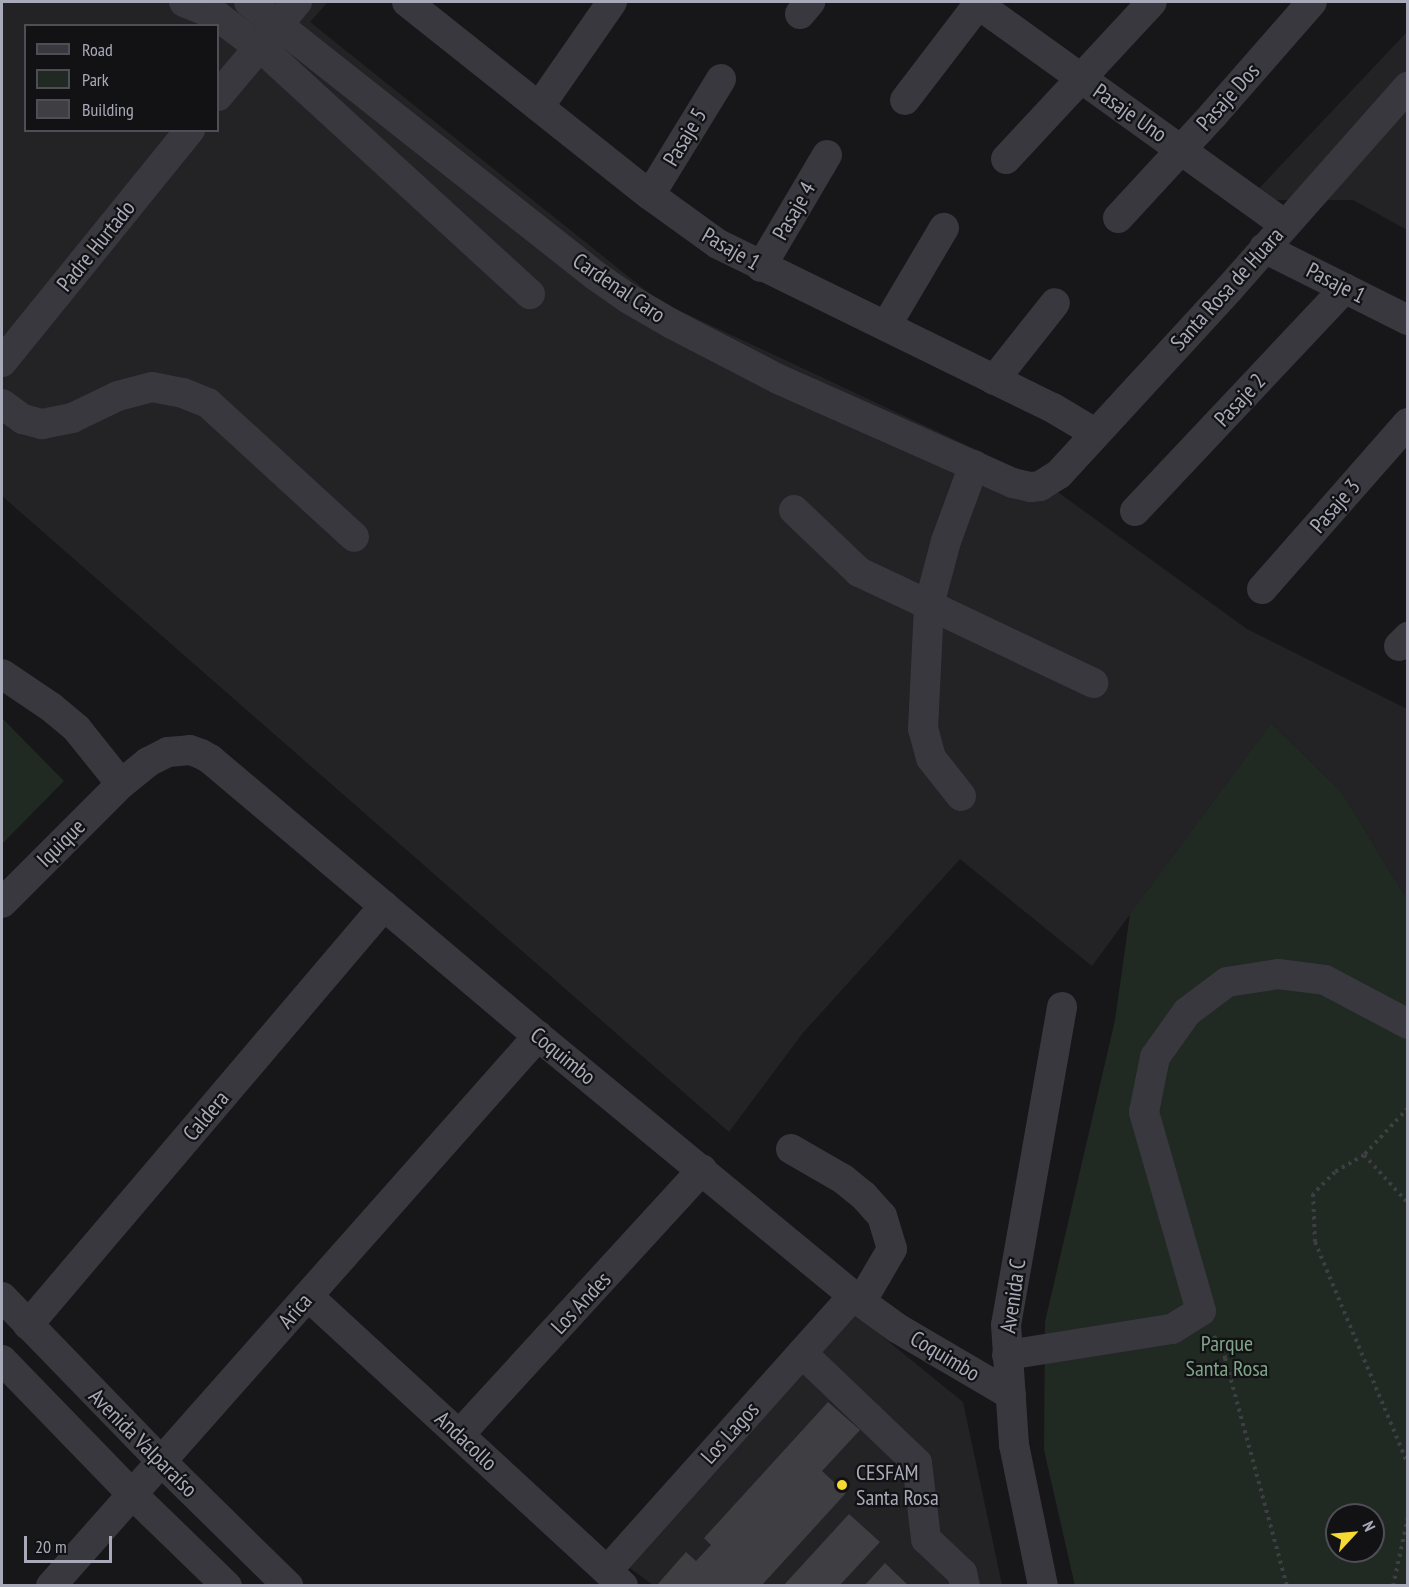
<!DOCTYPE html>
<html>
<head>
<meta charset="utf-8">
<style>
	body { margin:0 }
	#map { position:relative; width:1409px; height:1587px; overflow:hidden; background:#171719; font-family:"PT Sans Narrow",sans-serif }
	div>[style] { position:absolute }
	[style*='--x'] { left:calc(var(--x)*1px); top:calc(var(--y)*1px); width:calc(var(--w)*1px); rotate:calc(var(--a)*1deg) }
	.built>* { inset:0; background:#232326 }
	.green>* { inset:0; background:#212923 }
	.building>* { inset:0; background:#3e3e43 }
	.path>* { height:4px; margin-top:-2px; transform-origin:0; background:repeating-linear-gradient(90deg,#3e3e45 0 3px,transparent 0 7.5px) }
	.minor>* { height:30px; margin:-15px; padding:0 15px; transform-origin:15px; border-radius:15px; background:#38383e }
	.dots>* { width:16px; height:16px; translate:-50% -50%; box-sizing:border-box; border:3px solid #121214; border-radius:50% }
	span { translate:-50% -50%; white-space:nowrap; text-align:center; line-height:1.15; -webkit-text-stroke:4.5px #121214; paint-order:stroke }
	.street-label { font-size:22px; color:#a9aab9 }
	.park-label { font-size:22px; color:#7fa489 }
	.poi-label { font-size:22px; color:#a9aab9 }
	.left { translate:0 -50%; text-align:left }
	.frame { position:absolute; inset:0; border:3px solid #a9aab9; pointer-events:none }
	.legend { position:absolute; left:24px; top:24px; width:195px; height:108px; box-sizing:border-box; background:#121214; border:2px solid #4e4f56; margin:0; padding:8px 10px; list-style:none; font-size:18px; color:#a9aab9 }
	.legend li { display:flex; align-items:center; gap:12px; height:30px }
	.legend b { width:30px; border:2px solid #4e4f56 }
	.north { position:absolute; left:1325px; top:1503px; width:60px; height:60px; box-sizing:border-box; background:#121214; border:2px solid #4e4f56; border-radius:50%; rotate:64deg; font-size:16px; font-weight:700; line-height:24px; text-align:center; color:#a9aab9 }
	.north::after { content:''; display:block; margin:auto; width:21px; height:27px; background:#f5da33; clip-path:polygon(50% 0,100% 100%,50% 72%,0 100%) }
	.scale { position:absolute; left:24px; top:1536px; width:88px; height:27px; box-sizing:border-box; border:3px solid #a9aab9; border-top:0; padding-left:8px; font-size:18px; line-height:21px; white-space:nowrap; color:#a9aab9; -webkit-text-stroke:4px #121214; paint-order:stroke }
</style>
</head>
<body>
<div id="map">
	<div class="built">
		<i style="clip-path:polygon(evenodd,2px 2px,328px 2px,310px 22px,659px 301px,1041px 480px,1247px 629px,1407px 709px,1407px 899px,1341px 791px,1271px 723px,1092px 966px,960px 859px,802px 1034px,729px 1132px,2px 496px,2px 2px,26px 26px,218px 26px,218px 130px,26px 130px,26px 26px)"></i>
		<i style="clip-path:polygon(1407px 32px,1407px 230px,1353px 200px,1248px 200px)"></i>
		<i style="clip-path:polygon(856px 1315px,963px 1402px,1002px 1585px,654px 1586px,630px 1568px)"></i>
	</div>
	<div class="green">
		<i style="clip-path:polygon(2px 718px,64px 781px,3px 843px,2px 842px)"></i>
		<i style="clip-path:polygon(evenodd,1271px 723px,1341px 791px,1407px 899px,1407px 1585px,1075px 1586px,1044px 1450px,1045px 1322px,1115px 1020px,1130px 914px,1271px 723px,1337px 1515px,1373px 1515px,1373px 1551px,1337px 1551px,1337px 1515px)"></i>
	</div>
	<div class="building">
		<i style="clip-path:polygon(828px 1402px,860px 1430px,822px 1471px,846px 1493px,761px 1586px,656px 1586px,686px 1552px,696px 1561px,711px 1545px,704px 1538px)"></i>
		<i style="clip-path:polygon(849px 1514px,880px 1542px,839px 1586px,783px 1586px)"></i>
		<i style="clip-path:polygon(885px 1563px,909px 1586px,864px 1586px)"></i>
	</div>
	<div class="path">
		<i style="--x:1408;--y:1108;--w:64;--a:133.1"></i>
		<i style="--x:1364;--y:1155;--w:34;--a:150"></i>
		<i style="--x:1335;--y:1172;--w:31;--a:135"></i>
		<i style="--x:1313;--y:1194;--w:48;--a:87.6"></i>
		<i style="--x:1315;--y:1242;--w:241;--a:67.3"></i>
		<i style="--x:1364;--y:1155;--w:65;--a:47.5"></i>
		<i style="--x:1214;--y:1336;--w:25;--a:63"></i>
		<i style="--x:1225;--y:1358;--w:236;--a:74.8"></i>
		<i style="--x:1393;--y:1586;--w:71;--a:-77.7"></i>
	</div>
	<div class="minor">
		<i style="--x:184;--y:2;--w:35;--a:22"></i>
		<i style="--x:216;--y:15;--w:66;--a:37"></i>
		<i style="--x:269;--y:55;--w:354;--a:42.5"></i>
		<i style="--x:249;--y:2;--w:442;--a:38.3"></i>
		<i style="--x:596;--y:276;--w:40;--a:34.9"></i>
		<i style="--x:629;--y:299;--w:50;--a:30.2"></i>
		<i style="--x:672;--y:324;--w:119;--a:27.4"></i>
		<i style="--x:778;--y:379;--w:257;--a:23.9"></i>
		<i style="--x:1013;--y:483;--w:18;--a:13"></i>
		<i style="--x:1031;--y:487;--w:9;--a:-6"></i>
		<i style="--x:1040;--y:486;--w:22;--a:-32"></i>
		<i style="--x:1059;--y:474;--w:251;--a:-47.4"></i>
		<i style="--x:1229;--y:289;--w:270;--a:-48.5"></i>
		<i style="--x:407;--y:2;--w:310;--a:38.5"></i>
		<i style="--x:650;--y:195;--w:84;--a:35.8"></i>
		<i style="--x:718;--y:244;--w:373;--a:26.1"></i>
		<i style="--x:1053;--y:408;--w:49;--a:30.8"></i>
		<i style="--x:975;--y:2;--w:382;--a:35.7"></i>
		<i style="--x:800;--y:14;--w:16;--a:-50"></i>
		<i style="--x:218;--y:96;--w:123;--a:-50"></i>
		<i style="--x:905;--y:100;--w:123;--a:-52.6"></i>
		<i style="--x:539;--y:107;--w:128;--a:-55.2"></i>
		<i style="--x:1006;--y:159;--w:214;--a:-47.1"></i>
		<i style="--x:650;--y:195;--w:136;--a:-58.5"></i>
		<i style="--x:1118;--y:218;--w:140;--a:-47.3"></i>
		<i style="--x:1213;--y:115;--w:150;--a:-48.8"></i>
		<i style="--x:1264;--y:248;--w:161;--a:26.6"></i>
		<i style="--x:761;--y:267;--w:130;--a:-59.5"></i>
		<i style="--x:886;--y:326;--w:114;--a:-59.4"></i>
		<i style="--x:2;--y:362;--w:299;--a:-51"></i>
		<i style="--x:994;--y:380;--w:98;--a:-51.6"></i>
		<i style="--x:2;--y:404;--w:26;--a:36"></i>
		<i style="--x:23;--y:419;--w:20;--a:15"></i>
		<i style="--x:42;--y:424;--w:31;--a:-11"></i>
		<i style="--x:72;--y:418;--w:51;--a:-25.6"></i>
		<i style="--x:118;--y:396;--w:35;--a:-15"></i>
		<i style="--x:152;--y:387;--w:32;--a:11"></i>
		<i style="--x:183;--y:393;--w:27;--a:22"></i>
		<i style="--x:208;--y:403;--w:198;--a:42.5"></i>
		<i style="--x:794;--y:510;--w:90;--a:43.6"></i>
		<i style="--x:859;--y:572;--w:77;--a:25.2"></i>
		<i style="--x:929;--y:605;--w:66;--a:-75.1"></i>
		<i style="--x:946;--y:541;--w:81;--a:-69.8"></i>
		<i style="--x:1135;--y:511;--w:306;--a:-46.7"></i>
		<i style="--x:1262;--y:589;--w:221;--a:-48.7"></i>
		<i style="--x:1399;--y:646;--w:13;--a:-45"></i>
		<i style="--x:2;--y:674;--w:59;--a:34"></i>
		<i style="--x:51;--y:707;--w:34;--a:40"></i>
		<i style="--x:77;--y:729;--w:70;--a:51.3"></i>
		<i style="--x:961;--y:796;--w:48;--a:-128.3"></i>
		<i style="--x:931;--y:758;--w:30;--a:-105"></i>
		<i style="--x:923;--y:729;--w:124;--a:-87.2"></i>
		<i style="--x:929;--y:605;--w:182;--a:25.4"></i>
		<i style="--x:2;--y:903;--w:168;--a:-45"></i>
		<i style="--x:121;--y:784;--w:35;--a:-39"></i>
		<i style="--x:148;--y:762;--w:22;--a:-27"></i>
		<i style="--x:168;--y:752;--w:22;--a:-5"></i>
		<i style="--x:190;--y:750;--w:12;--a:20"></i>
		<i style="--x:201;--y:754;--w:10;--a:29"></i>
		<i style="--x:210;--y:759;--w:429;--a:40.2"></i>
		<i style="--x:538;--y:1036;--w:408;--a:39.5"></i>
		<i style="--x:853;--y:1296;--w:54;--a:36"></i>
		<i style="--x:897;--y:1328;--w:132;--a:30.4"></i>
		<i style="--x:791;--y:1149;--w:60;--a:30"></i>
		<i style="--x:843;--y:1179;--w:26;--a:39"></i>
		<i style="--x:863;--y:1195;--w:28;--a:48"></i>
		<i style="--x:882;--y:1216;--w:34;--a:73"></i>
		<i style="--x:892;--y:1249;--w:61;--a:120.3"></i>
		<i style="--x:308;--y:1296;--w:428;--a:42.6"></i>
		<i style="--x:2;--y:1297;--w:230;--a:45.9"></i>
		<i style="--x:162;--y:1462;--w:177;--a:44.5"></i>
		<i style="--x:28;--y:1325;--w:550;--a:-49.65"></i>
		<i style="--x:802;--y:1353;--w:159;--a:43.7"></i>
		<i style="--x:917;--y:1463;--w:77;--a:83.2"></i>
		<i style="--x:926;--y:1539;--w:50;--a:43.4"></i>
		<i style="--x:962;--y:1573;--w:13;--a:77"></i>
		<i style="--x:1007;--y:1355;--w:167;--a:-9"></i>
		<i style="--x:1172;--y:1329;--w:34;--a:-32"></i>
		<i style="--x:1201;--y:1311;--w:207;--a:-106"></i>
		<i style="--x:1144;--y:1112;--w:56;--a:-78.7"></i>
		<i style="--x:1155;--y:1057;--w:55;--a:-54.6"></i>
		<i style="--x:1187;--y:1012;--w:50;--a:-36.9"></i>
		<i style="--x:1227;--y:982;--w:52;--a:-8.9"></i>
		<i style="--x:1278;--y:974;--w:47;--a:7.3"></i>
		<i style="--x:1325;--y:980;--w:94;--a:27.9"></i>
		<i style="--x:2;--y:1360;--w:188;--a:45.9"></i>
		<i style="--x:133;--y:1495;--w:131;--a:44.1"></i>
		<i style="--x:459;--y:1435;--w:360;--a:-47.5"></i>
		<i style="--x:607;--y:1571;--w:369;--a:-48.2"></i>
		<i style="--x:51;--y:1586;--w:735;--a:-48.48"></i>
		<i style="--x:1043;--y:1586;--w:144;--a:-101.6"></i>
		<i style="--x:1014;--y:1445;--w:120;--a:-93.8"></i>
		<i style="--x:1006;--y:1325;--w:323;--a:-80"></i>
	</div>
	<div class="dots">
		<i style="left:842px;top:1485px;background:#f5da33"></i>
	</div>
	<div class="street-label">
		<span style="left:1228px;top:97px;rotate:-48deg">Pasaje Dos</span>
		<span style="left:1130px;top:113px;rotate:35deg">Pasaje Uno</span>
		<span style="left:685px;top:137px;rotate:-59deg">Pasaje 5</span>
		<span style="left:794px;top:211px;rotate:-60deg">Pasaje 4</span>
		<span style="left:96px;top:246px;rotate:-51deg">Padre Hurtado</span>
		<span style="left:731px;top:249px;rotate:30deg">Pasaje 1</span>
		<span style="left:1336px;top:283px;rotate:27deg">Pasaje 1</span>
		<span style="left:619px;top:288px;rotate:34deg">Cardenal Caro</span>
		<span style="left:1227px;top:289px;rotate:-48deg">Santa Rosa de Huara</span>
		<span style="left:1240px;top:400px;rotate:-47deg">Pasaje 2</span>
		<span style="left:1335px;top:506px;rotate:-49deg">Pasaje 3</span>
		<span style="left:61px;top:843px;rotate:-45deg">Iquique</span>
		<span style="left:563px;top:1056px;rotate:39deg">Coquimbo</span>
		<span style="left:206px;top:1116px;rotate:-50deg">Caldera</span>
		<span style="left:1013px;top:1296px;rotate:-82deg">Avenida C</span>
		<span style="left:581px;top:1303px;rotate:-47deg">Los Andes</span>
		<span style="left:295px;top:1311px;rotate:-49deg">Arica</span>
		<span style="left:945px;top:1356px;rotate:31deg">Coquimbo</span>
		<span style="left:730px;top:1433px;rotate:-48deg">Los Lagos</span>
		<span style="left:466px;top:1441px;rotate:43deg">Andacollo</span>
		<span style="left:143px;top:1443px;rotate:45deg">Avenida Valparaíso</span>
	</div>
	<div class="park-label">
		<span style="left:1227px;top:1356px">Parque<br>Santa Rosa</span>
	</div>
	<div class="poi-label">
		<span class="left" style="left:856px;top:1485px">CESFAM<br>Santa Rosa</span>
	</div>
	<div class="frame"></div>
	<ul class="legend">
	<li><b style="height:8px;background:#38383e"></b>Road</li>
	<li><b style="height:16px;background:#212923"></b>Park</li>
	<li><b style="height:16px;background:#3e3e43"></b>Building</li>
	</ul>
	<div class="north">N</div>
	<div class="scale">20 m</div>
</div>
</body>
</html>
